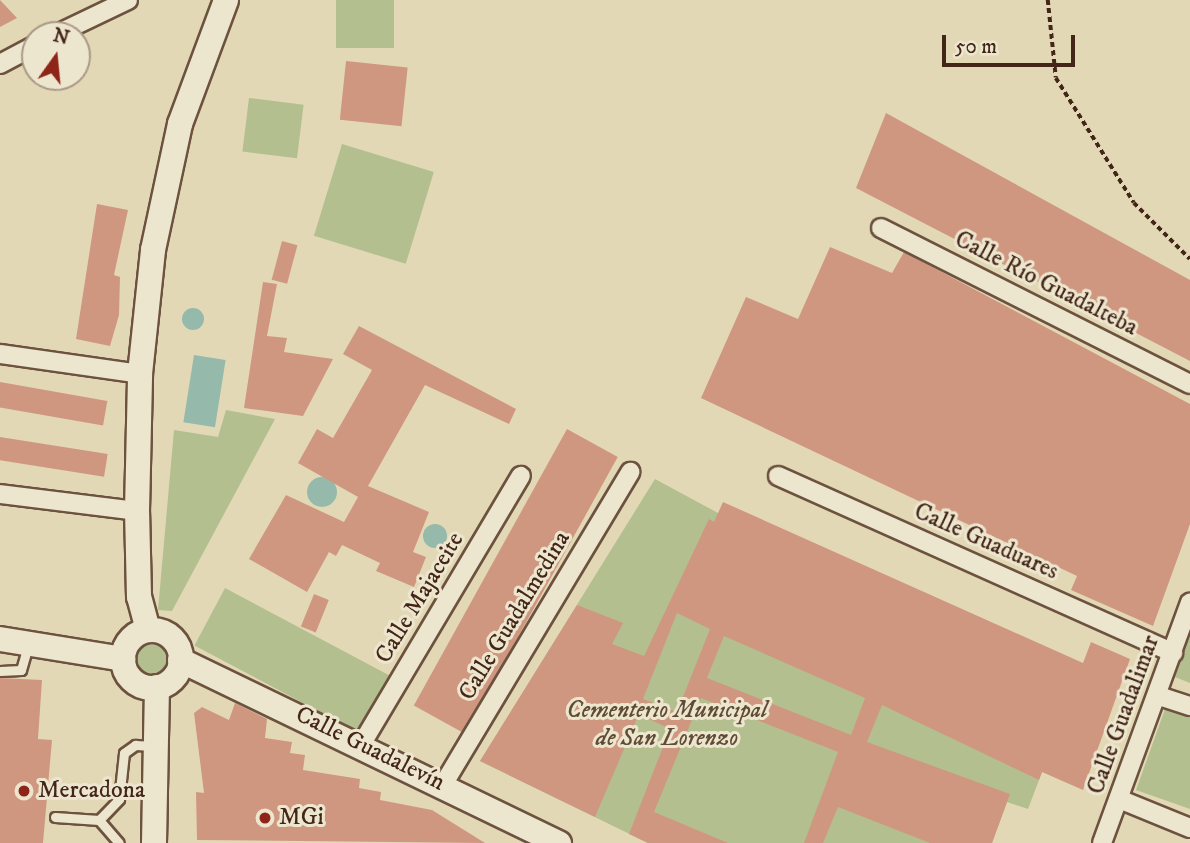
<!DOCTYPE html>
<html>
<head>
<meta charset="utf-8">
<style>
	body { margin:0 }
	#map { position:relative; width:1190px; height:843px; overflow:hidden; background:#e3d8b5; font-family:"IM FELL DW Pica",serif }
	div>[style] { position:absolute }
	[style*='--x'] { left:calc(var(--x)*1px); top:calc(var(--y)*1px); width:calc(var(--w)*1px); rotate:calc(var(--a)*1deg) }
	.green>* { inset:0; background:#b3bf8e; transform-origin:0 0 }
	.round { border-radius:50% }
	.water>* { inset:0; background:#95baab; transform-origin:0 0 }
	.building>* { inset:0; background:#d09780; transform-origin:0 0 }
	.path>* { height:3.5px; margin-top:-1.75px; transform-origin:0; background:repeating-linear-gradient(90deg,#442618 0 5px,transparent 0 8.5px) }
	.roads { filter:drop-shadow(2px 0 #6c523f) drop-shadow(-2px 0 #6c523f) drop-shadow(0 2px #6c523f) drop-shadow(0 -2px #6c523f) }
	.lane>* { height:9px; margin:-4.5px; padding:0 4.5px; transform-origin:4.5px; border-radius:4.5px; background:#ede6cf }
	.street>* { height:18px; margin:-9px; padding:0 9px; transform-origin:9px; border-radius:9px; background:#ede6cf }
	.secondary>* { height:24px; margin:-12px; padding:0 12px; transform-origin:12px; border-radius:12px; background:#ede6cf }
	.secondary>.ring { margin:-12px; padding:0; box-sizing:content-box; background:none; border:24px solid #ede6cf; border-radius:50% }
	.dots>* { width:19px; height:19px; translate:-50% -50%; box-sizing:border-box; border:4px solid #ede6cf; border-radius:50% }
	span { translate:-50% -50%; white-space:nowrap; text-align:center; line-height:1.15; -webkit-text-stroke:6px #ede6cf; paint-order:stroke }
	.street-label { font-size:24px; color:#442618 }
	.park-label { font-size:24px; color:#604c36; font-style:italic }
	.poi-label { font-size:24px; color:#442618 }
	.left { translate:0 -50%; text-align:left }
	.north { position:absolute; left:21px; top:21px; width:70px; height:70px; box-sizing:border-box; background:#ede6cf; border:2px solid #a99986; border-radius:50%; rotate:15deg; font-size:19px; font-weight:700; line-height:28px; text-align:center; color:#442618 }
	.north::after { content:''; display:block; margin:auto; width:24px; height:32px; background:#8f2418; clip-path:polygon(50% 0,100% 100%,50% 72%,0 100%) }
	.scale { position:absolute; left:942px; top:35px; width:133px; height:32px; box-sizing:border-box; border:4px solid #442618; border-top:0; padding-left:9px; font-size:21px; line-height:24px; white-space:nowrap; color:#442618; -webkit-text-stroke:5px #ede6cf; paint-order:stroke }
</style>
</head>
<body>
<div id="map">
	<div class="green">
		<i style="left:336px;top:0;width:58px;height:48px"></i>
		<i style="left:249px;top:98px;width:55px;height:54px;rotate:7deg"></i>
		<i style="left:342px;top:144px;width:96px;height:96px;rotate:17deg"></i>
		<i style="clip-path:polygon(226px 410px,275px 419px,172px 611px,158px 610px,174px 430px,218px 437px)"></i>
		<i style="clip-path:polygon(655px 479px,718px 513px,1042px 772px,1028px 809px,1007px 802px,992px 843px,648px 843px,480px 761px)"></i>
		<i style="left:225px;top:588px;width:189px;height:65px;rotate:28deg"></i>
		<i style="clip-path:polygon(1190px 631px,1190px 683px,1175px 677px)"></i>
		<i class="round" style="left:136px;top:639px;width:36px;height:36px"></i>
		<i style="clip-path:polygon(1165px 709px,1190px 718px,1190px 809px,1136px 790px)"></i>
	</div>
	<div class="water">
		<i class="round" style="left:182px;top:308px;width:22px;height:22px"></i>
		<i style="left:194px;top:355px;width:32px;height:68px;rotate:9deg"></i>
		<i class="round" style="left:307px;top:477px;width:30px;height:30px"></i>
		<i class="round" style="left:423px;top:524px;width:24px;height:24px"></i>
	</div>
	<div class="building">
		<i style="clip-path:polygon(0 0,17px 18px,0 27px)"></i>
		<i style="left:346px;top:61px;width:62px;height:59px;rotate:6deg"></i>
		<i style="clip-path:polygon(886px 113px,1190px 280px,1190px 361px,856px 188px)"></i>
		<i style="clip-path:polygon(97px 204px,128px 210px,114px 275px,120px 277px,119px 315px,110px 346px,76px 339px)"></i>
		<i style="left:282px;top:241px;width:16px;height:40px;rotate:15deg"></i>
		<i style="clip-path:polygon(830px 247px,892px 273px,904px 252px,1190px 404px,1190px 524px,1153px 626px,1071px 590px,1077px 576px,701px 398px,746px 297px,798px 319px)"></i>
		<i style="clip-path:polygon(263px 282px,277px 284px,267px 336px,287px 338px,284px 352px,333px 359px,303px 416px,244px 408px)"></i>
		<i style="clip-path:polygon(359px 326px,516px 409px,509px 424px,425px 385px,368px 486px,429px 512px,413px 552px,426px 557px,414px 587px,376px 571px,380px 563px,342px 545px,336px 556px,329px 552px,307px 592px,249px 559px,286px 495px,344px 522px,358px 497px,298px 463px,317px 429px,333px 438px,372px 370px,343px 354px)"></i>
		<i style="left:0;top:382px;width:109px;height:25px;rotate:10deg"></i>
		<i style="left:567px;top:429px;width:58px;height:316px;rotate:29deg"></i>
		<i style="left:0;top:437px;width:109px;height:23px;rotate:9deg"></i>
		<i style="clip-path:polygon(evenodd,723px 502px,1083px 663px,1091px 642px,1130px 659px,1083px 790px,1042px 772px,1039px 780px,882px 705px,867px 742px,1010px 794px,992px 843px,930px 843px,838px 807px,823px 843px,804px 843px,838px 752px,701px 698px,654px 812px,728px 843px,648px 843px,629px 834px,670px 729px,639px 714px,595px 817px,480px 761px,577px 605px,623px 623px,612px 644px,644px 656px,709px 519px,714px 522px,723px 502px,677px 613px,710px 629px,677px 712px,643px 699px,677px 613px,723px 502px,724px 636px,865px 698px,851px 735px,707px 678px,724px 636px)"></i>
		<i style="left:314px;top:594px;width:16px;height:35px;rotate:22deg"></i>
		<i style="clip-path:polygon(0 678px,42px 680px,38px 739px,52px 740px,43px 843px,0 843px)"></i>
		<i style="clip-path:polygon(235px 703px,267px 719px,265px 738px,292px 742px,290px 753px,305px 755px,303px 770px,360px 779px,359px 788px,381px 792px,380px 800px,432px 810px,485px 843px,197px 840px,196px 792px,204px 793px,194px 713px,202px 707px,229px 720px)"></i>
	</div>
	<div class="path">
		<i style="--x:1048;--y:0;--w:78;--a:84.1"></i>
		<i style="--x:1056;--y:78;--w:147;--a:58"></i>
		<i style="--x:1134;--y:203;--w:79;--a:45"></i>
	</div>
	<div class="roads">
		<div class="lane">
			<i style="--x:0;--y:671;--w:21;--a:-3"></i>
			<i style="--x:21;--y:670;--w:26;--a:-74"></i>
			<i style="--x:55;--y:817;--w:44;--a:3.9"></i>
			<i style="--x:99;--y:820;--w:30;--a:49"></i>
			<i style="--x:99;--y:820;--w:29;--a:-46"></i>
			<i style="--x:119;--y:799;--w:46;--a:-83.8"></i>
			<i style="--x:124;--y:753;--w:14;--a:-36"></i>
			<i style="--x:135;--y:745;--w:19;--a:3"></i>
		</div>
		<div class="street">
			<i style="--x:55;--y:35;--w:81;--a:-25.6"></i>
			<i style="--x:0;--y:64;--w:40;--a:-28"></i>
			<i style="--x:881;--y:228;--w:346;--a:26.8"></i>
			<i style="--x:0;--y:354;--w:141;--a:8.1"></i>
			<i style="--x:778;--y:476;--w:433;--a:24.1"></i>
			<i style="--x:0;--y:494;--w:138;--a:7.1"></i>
			<i style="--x:1159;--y:696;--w:33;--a:18"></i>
			<i style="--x:361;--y:745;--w:313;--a:-59.3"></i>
			<i style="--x:443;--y:785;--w:365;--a:-59.1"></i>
			<i style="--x:1119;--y:799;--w:77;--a:22.2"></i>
			<i style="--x:1102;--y:843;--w:256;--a:-69.9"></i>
		</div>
		<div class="secondary">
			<i style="--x:148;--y:630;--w:34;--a:-105"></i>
			<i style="--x:139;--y:597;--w:86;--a:-91.3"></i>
			<i style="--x:137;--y:511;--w:137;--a:-88.7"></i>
			<i style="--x:140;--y:374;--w:125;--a:-84"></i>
			<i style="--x:153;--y:250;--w:129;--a:-77.9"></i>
			<i style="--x:180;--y:124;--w:132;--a:-69.6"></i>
			<i class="ring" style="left:123px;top:630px;width:34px;height:34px"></i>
			<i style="--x:0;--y:639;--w:125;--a:9.2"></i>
			<i style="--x:180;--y:660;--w:421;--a:25.8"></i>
			<i style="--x:154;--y:843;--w:156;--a:-88.9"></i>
		</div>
	</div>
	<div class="dots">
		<i style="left:24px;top:791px;background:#8f2418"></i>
		<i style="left:265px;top:818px;background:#8f2418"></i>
	</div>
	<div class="street-label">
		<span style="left:1046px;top:284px;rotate:27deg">Calle Río Guadalteba</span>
		<span style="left:986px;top:542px;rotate:24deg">Calle Guaduares</span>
		<span style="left:420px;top:598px;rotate:-59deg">Calle Majaceite</span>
		<span style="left:515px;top:616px;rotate:-59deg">Calle Guadalmedina</span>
		<span style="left:1124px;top:715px;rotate:-70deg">Calle Guadalimar</span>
		<span style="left:370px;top:749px;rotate:26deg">Calle Guadalevín</span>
	</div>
	<div class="park-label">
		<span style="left:667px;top:725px">Cementerio Municipal<br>de San Lorenzo</span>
	</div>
	<div class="poi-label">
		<span class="left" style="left:38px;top:791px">Mercadona</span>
		<span class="left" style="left:279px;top:818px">MGi</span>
	</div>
	<div class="north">N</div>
	<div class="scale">50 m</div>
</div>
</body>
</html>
